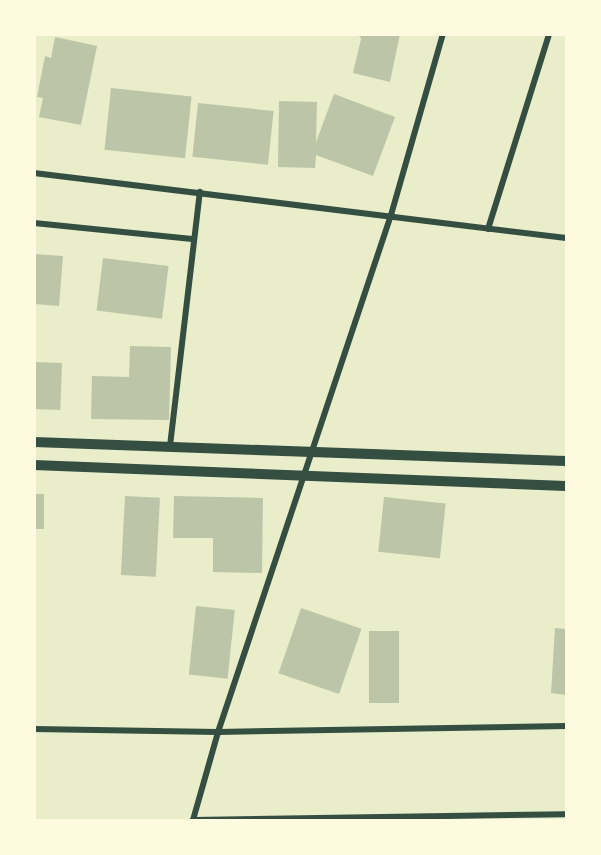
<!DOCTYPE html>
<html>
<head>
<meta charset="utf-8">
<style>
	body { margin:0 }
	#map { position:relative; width:601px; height:855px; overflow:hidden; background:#e9edc9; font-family:Roboto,sans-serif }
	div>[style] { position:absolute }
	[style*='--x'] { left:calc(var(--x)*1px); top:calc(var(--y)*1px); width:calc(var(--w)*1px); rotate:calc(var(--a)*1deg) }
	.building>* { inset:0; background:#bcc5a7; transform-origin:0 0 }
	.minor>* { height:6px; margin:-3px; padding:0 3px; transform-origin:3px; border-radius:3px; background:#344e41 }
	.tertiary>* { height:10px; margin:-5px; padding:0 5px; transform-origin:5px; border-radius:5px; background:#344e41 }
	span { translate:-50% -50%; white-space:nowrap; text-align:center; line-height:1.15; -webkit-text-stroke:4.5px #fefae0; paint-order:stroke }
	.frame { position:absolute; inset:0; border:36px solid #fefae0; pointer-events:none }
</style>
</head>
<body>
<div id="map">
	<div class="building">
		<i style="clip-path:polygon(358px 34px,400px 34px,390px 82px,353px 73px,361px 39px)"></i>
		<i style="clip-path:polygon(55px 37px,97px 46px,81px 125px,39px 117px,43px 98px,37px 97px,45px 56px,51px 58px)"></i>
		<i style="left:111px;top:88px;width:81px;height:62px;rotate:6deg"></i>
		<i style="clip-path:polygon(334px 94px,395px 117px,373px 176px,316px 155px,315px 168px,278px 167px,279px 101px,317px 102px,316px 142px)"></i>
		<i style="left:198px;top:103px;width:76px;height:54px;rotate:6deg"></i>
		<i style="clip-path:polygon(34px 254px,63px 256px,59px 306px,34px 304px)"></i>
		<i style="left:103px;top:258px;width:66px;height:53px;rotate:7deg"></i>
		<i style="clip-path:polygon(130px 346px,171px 347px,169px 420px,91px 419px,92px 376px,129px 377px)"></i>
		<i style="left:34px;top:362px;width:28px;height:47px;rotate:2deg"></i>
		<i style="left:34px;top:494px;width:10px;height:35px"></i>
		<i style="left:125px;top:496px;width:35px;height:79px;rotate:3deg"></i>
		<i style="clip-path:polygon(174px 496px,263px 498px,262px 573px,213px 572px,213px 538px,173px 538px)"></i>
		<i style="left:384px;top:497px;width:62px;height:55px;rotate:6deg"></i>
		<i style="left:196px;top:606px;width:39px;height:69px;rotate:6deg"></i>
		<i style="left:301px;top:608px;width:64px;height:69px;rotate:19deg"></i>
		<i style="clip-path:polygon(555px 628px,566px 629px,566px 695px,551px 693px)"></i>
		<i style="left:369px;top:631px;width:30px;height:72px"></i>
	</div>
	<div class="minor">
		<i style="--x:34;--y:173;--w:536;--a:6.97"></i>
		<i style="--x:34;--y:223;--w:159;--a:5.8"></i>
		<i style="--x:488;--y:229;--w:204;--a:-72.6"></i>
		<i style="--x:170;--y:446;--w:256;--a:-83.3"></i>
		<i style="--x:34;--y:729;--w:184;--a:0.9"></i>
		<i style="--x:218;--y:732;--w:348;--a:-1"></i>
		<i style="--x:193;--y:820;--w:91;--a:-74.1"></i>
		<i style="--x:218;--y:732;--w:545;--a:-71.5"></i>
		<i style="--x:391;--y:215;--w:188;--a:-74"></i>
		<i style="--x:193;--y:820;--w:373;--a:-0.9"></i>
	</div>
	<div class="tertiary">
		<i style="--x:34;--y:442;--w:532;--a:2.05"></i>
		<i style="--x:34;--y:465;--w:532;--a:2.26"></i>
	</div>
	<div class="frame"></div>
</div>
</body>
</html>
